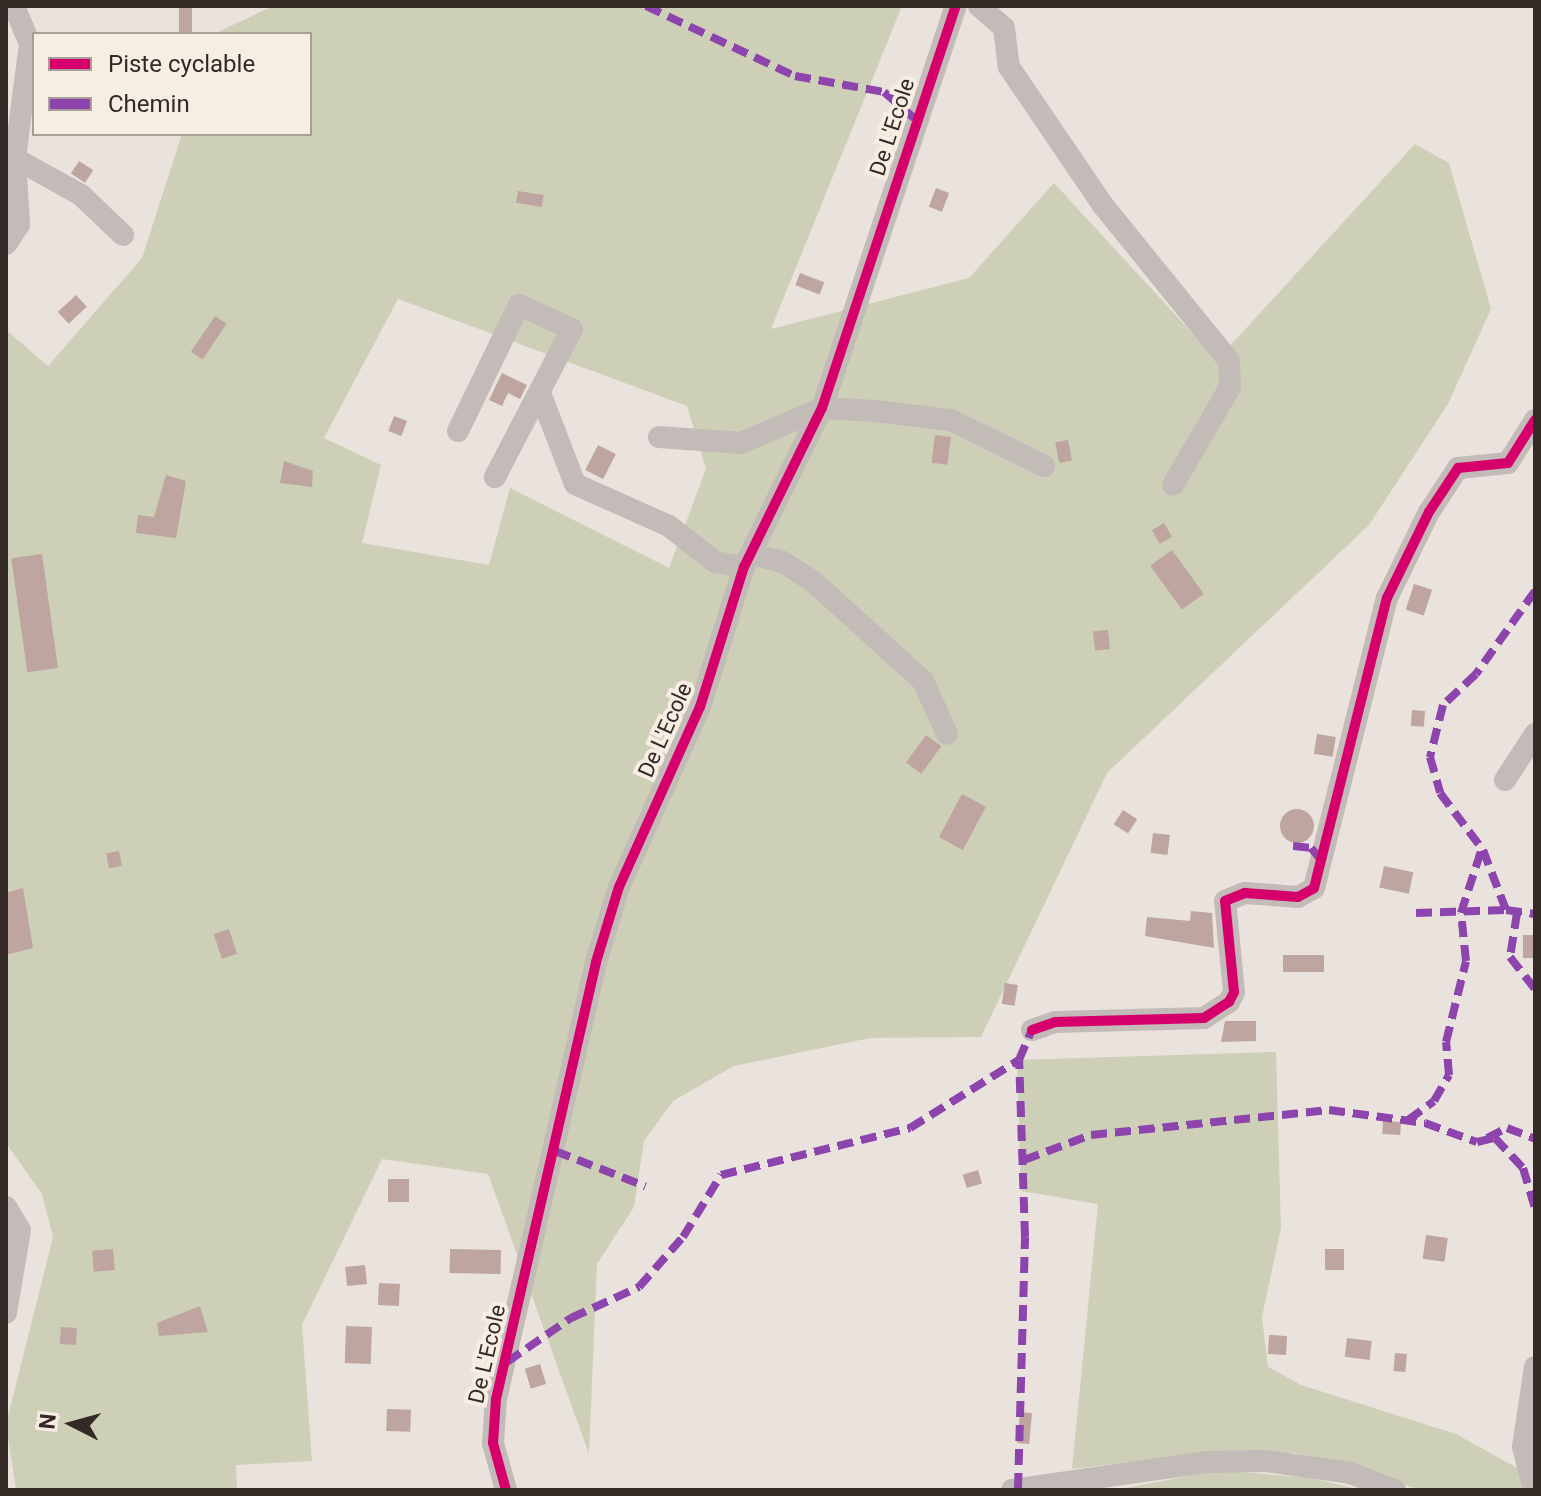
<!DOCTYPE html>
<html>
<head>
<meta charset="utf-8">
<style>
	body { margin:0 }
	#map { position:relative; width:1541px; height:1496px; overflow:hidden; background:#eae3dd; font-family:Roboto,sans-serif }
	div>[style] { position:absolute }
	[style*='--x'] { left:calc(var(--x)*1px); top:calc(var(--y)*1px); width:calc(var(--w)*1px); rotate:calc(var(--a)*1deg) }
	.green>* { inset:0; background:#cdcfb7 }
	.building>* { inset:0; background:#bea59f; transform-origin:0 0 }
	.round { border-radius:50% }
	.minor>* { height:22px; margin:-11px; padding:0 11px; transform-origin:11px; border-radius:11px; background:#c3bbb7 }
	.quiet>* { height:8px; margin-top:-4px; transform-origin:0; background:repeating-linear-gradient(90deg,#8e44ad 0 16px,transparent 0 24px) }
	.cycleway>* { height:10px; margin:-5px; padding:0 5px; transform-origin:5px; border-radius:5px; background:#d6006c }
	span { translate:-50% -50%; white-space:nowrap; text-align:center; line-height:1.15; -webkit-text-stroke:8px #f8ede3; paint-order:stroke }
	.street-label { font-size:22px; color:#332925 }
	.frame { position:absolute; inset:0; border:8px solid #332925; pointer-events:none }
	.legend { position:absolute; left:32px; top:32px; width:280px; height:104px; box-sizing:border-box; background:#f8ede3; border:2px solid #a99f97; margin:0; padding:10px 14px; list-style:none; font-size:24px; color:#332925 }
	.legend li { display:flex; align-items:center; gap:16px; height:40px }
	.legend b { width:40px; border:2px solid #a99f97 }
	.north { position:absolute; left:32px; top:1384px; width:80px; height:80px; -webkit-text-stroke:6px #f8ede3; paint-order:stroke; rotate:276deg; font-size:22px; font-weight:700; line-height:32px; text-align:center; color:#332925 }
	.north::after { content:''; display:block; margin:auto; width:28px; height:36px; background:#332925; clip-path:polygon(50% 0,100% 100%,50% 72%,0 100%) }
</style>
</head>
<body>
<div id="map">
	<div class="green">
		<i style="clip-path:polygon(evenodd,273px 6px,902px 6px,771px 329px,969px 278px,1054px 183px,1217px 360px,1415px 144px,1449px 163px,1491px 309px,1448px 404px,1369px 525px,1107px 773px,981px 1037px,870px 1038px,734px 1066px,673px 1101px,644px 1141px,634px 1207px,597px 1264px,589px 1454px,488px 1174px,382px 1159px,302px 1325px,312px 1461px,236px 1465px,237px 1490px,16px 1490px,6px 1424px,53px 1237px,42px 1194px,6px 1143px,6px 330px,48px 366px,142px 258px,182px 134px,310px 134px,310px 34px,214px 34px,273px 6px,398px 299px,687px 406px,706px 469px,669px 568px,510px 488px,489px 565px,362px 543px,381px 465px,324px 438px,398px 299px)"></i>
		<i style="clip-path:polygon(1276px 1052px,1281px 1228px,1262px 1317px,1268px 1367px,1301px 1385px,1456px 1434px,1535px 1478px,1535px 1490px,1422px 1490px,1294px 1453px,1215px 1452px,1072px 1469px,1098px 1204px,1021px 1191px,1017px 1060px)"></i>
		<i style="clip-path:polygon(1219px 1470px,1311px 1478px,1361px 1490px,1116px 1490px)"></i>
	</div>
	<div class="building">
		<i style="left:179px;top:6px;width:13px;height:28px"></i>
		<i style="left:79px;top:161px;width:17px;height:15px;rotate:33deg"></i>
		<i style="left:936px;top:188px;width:14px;height:20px;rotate:21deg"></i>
		<i style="left:518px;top:191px;width:26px;height:12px;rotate:9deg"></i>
		<i style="left:800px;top:273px;width:26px;height:13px;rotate:21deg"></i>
		<i style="left:76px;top:295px;width:16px;height:25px;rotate:47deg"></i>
		<i style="left:215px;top:316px;width:14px;height:43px;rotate:34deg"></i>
		<i style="clip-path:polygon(502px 373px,527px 385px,520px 399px,508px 393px,502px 406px,489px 400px)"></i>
		<i style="left:394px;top:416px;width:14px;height:16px;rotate:21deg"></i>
		<i style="left:935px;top:435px;width:16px;height:28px;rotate:7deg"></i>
		<i style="left:1068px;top:440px;width:21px;height:13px;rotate:79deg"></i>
		<i style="left:598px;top:445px;width:20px;height:28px;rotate:27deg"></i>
		<i style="clip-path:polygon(284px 461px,313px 471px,312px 487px,280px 483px)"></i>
		<i style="clip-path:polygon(166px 475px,186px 481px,176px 538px,136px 533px,138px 515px,154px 517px)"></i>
		<i style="left:1164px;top:523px;width:16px;height:14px;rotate:60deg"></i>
		<i style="left:1172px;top:550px;width:54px;height:27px;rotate:54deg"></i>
		<i style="left:42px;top:554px;width:115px;height:31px;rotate:82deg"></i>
		<i style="left:1414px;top:584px;width:19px;height:27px;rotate:18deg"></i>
		<i style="left:1108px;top:630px;width:19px;height:15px;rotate:84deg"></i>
		<i style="left:1412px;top:710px;width:13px;height:16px;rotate:4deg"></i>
		<i style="left:1317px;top:734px;width:19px;height:20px;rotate:9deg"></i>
		<i style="left:926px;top:735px;width:19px;height:34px;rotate:36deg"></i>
		<i style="left:962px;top:794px;width:27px;height:49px;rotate:28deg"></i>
		<i class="round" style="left:1280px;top:809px;width:34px;height:34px"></i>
		<i style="left:1123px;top:810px;width:17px;height:17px;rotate:33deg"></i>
		<i style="left:1153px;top:833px;width:17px;height:20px;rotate:7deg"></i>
		<i style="left:119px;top:851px;width:15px;height:13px;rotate:79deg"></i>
		<i style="left:1384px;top:866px;width:30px;height:22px;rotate:12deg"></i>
		<i style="clip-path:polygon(23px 888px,33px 948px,6px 955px,6px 893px)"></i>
		<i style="clip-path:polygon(1191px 911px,1212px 913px,1214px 948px,1145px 936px,1147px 917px,1190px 921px)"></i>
		<i style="left:229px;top:929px;width:26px;height:16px;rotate:72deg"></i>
		<i style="left:1523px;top:935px;width:12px;height:23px"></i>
		<i style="left:1283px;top:955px;width:41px;height:17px"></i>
		<i style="left:1005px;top:983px;width:13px;height:21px;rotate:9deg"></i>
		<i style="clip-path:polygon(1256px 1021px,1256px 1041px,1221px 1042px,1225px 1021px)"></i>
		<i style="left:1383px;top:1121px;width:18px;height:13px;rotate:3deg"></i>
		<i style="left:978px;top:1170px;width:14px;height:16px;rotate:73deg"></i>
		<i style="left:388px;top:1179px;width:21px;height:23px"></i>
		<i style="left:1426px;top:1235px;width:22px;height:24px;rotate:8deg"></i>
		<i style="left:113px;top:1249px;width:21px;height:21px;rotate:85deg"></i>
		<i style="left:450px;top:1249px;width:51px;height:24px;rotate:1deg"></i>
		<i style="left:1325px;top:1249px;width:19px;height:21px"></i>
		<i style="left:365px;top:1265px;width:19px;height:20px;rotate:84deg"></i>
		<i style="left:379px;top:1283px;width:21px;height:22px;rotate:3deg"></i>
		<i style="clip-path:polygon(200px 1306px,208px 1332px,159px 1336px,157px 1323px)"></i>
		<i style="left:346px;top:1326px;width:26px;height:37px;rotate:2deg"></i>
		<i style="left:61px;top:1327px;width:16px;height:17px;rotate:4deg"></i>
		<i style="left:1269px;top:1335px;width:18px;height:19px;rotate:3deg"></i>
		<i style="left:1347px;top:1338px;width:25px;height:19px;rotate:7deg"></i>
		<i style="left:1395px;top:1353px;width:12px;height:18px;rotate:5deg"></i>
		<i style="left:540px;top:1364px;width:21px;height:16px;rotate:73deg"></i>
		<i style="left:387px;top:1409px;width:24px;height:22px;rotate:2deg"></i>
		<i style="left:1020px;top:1412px;width:12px;height:31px;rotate:5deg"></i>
	</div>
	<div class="minor">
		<i style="--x:979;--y:6;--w:33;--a:41"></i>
		<i style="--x:1004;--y:28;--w:39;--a:83"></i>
		<i style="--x:1009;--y:67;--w:166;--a:55.8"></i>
		<i style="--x:1102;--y:204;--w:202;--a:51"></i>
		<i style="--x:1229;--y:361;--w:26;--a:88"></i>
		<i style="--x:1230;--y:387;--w:113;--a:120.2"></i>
		<i style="--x:7;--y:154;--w:85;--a:29"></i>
		<i style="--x:81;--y:195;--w:58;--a:43.6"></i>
		<i style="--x:6;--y:244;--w:23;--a:-56"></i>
		<i style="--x:19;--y:225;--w:67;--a:-93.4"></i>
		<i style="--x:15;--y:158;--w:115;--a:-82.5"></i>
		<i style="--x:30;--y:44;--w:41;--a:-112.8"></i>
		<i style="--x:542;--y:398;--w:92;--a:69"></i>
		<i style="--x:575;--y:484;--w:103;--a:24.1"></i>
		<i style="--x:669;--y:526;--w:58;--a:38"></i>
		<i style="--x:715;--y:562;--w:29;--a:10"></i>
		<i style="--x:458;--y:431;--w:140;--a:-64.2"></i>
		<i style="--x:519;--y:305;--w:58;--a:24.4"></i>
		<i style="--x:572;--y:329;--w:167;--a:117.5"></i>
		<i style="--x:659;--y:437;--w:82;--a:4.2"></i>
		<i style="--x:741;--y:443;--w:88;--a:-23.4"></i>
		<i style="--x:822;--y:408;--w:53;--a:3.2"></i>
		<i style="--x:875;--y:411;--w:77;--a:6.8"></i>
		<i style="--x:951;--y:420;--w:104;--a:26.3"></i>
		<i style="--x:751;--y:554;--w:33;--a:14"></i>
		<i style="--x:783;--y:562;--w:38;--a:33"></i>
		<i style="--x:815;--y:583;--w:146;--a:42.2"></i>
		<i style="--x:923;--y:681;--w:58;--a:65.6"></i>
		<i style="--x:1505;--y:780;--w:55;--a:-56.9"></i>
		<i style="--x:1032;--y:1030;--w:24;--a:-19"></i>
		<i style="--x:1055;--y:1022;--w:149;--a:-1.5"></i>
		<i style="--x:1204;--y:1018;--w:30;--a:-33"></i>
		<i style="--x:1229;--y:1002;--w:11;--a:-63"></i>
		<i style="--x:1234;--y:992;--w:91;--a:-95.6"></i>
		<i style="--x:1225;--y:901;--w:22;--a:-22"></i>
		<i style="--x:1245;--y:893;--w:53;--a:4.3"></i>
		<i style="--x:1298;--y:897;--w:18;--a:-29"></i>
		<i style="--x:1314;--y:888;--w:299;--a:-75.9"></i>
		<i style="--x:1387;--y:598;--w:96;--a:-64"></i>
		<i style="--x:1429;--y:512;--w:53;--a:-56.6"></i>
		<i style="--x:1458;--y:468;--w:50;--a:-5.7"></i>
		<i style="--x:1508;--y:463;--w:51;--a:-57.9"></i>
		<i style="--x:6;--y:1207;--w:27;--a:59"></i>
		<i style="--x:20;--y:1230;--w:84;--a:99.6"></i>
		<i style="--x:506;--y:1490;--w:49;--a:-105.5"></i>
		<i style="--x:493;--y:1443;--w:44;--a:-86.1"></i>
		<i style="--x:496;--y:1399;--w:448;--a:-77.1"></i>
		<i style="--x:596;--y:962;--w:78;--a:-73"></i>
		<i style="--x:619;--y:887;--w:197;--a:-65.8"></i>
		<i style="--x:700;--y:707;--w:147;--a:-72.6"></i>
		<i style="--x:744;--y:567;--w:177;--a:-63.9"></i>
		<i style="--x:822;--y:408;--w:424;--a:-71.6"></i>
		<i style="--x:1012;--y:1490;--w:196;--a:-8.2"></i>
		<i style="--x:1206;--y:1462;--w:59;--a:-1"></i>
		<i style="--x:1265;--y:1461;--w:86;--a:8"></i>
		<i style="--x:1350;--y:1473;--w:48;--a:20.7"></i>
		<i style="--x:1534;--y:1490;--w:44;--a:-104.3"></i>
		<i style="--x:1523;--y:1447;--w:81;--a:-81.5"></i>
	</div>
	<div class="quiet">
		<i style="--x:646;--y:6;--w:165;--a:25.2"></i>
		<i style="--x:795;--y:76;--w:90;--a:10.2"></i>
		<i style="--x:884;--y:92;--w:40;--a:41"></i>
		<i style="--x:1535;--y:591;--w:102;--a:125.4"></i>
		<i style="--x:1476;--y:674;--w:45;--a:136.8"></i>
		<i style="--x:1443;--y:705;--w:54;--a:104"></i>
		<i style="--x:1430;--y:757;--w:37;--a:74"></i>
		<i style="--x:1440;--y:793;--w:71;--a:53"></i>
		<i style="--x:1483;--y:850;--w:64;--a:69"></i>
		<i style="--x:1506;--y:910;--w:29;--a:8"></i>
		<i style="--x:1293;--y:846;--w:18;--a:6"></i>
		<i style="--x:1311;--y:848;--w:17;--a:50"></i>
		<i style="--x:1416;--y:913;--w:90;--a:-1.9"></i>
		<i style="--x:1517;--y:913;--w:45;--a:99"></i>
		<i style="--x:1510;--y:957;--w:41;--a:52"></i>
		<i style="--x:1408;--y:1120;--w:32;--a:-36"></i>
		<i style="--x:1434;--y:1101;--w:30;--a:-60"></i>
		<i style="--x:1449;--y:1075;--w:33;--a:-95"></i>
		<i style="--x:1446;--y:1042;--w:83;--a:-76.1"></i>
		<i style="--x:1466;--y:961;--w:48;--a:-95.9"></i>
		<i style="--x:1461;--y:913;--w:68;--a:-72.1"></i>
		<i style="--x:1487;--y:1138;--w:22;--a:-27"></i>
		<i style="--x:1507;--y:1128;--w:30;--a:21"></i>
		<i style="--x:555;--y:1151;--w:97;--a:21.3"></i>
		<i style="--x:1024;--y:1160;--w:72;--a:-20.5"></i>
		<i style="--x:1091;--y:1135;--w:239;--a:-6"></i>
		<i style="--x:1329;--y:1110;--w:97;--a:7.7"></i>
		<i style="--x:1425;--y:1123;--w:55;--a:20.1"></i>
		<i style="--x:1477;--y:1142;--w:18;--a:-13"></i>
		<i style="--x:1495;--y:1138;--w:41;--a:47"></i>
		<i style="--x:1523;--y:1168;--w:42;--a:73.3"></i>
		<i style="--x:507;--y:1362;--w:78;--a:-34.5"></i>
		<i style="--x:571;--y:1318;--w:75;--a:-24.5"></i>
		<i style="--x:639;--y:1287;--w:67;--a:-48.7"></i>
		<i style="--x:683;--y:1237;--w:73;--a:-58.5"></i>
		<i style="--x:721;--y:1175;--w:195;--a:-14"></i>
		<i style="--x:910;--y:1128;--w:128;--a:-32"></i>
		<i style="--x:1018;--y:1489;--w:252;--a:-88.4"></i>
		<i style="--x:1025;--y:1237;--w:177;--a:-91.9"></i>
		<i style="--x:1019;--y:1060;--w:33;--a:-67"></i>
	</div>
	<div class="cycleway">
		<i style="--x:1032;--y:1030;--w:24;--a:-19"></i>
		<i style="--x:1055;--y:1022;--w:149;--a:-1.5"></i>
		<i style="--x:1204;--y:1018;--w:30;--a:-33"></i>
		<i style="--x:1229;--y:1002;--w:11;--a:-63"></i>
		<i style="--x:1234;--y:992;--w:91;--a:-95.6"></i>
		<i style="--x:1225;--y:901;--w:22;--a:-22"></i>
		<i style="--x:1245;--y:893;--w:53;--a:4.3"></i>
		<i style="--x:1298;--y:897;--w:18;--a:-29"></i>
		<i style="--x:1314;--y:888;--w:299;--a:-75.9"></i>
		<i style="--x:1387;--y:598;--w:96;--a:-64"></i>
		<i style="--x:1429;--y:512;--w:53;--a:-56.6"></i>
		<i style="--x:1458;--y:468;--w:50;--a:-5.7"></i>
		<i style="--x:1508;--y:463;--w:51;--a:-57.9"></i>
		<i style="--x:506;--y:1490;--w:49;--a:-105.5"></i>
		<i style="--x:493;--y:1443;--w:44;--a:-86.1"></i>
		<i style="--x:496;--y:1399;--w:448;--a:-77.1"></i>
		<i style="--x:596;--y:962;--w:78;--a:-73"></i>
		<i style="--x:619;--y:887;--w:197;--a:-65.8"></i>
		<i style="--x:700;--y:707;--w:147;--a:-72.6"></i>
		<i style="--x:744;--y:567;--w:177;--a:-63.9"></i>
		<i style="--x:822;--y:408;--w:424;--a:-71.6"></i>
	</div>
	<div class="street-label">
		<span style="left:892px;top:127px;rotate:-72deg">De L'Ecole</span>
		<span style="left:665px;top:730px;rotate:-66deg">De L'Ecole</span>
		<span style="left:487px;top:1354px;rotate:-77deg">De L'Ecole</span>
	</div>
	<div class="frame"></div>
	<ul class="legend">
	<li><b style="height:10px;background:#d6006c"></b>Piste cyclable</li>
	<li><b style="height:10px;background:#8e44ad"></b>Chemin</li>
	</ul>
	<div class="north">N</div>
</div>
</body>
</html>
